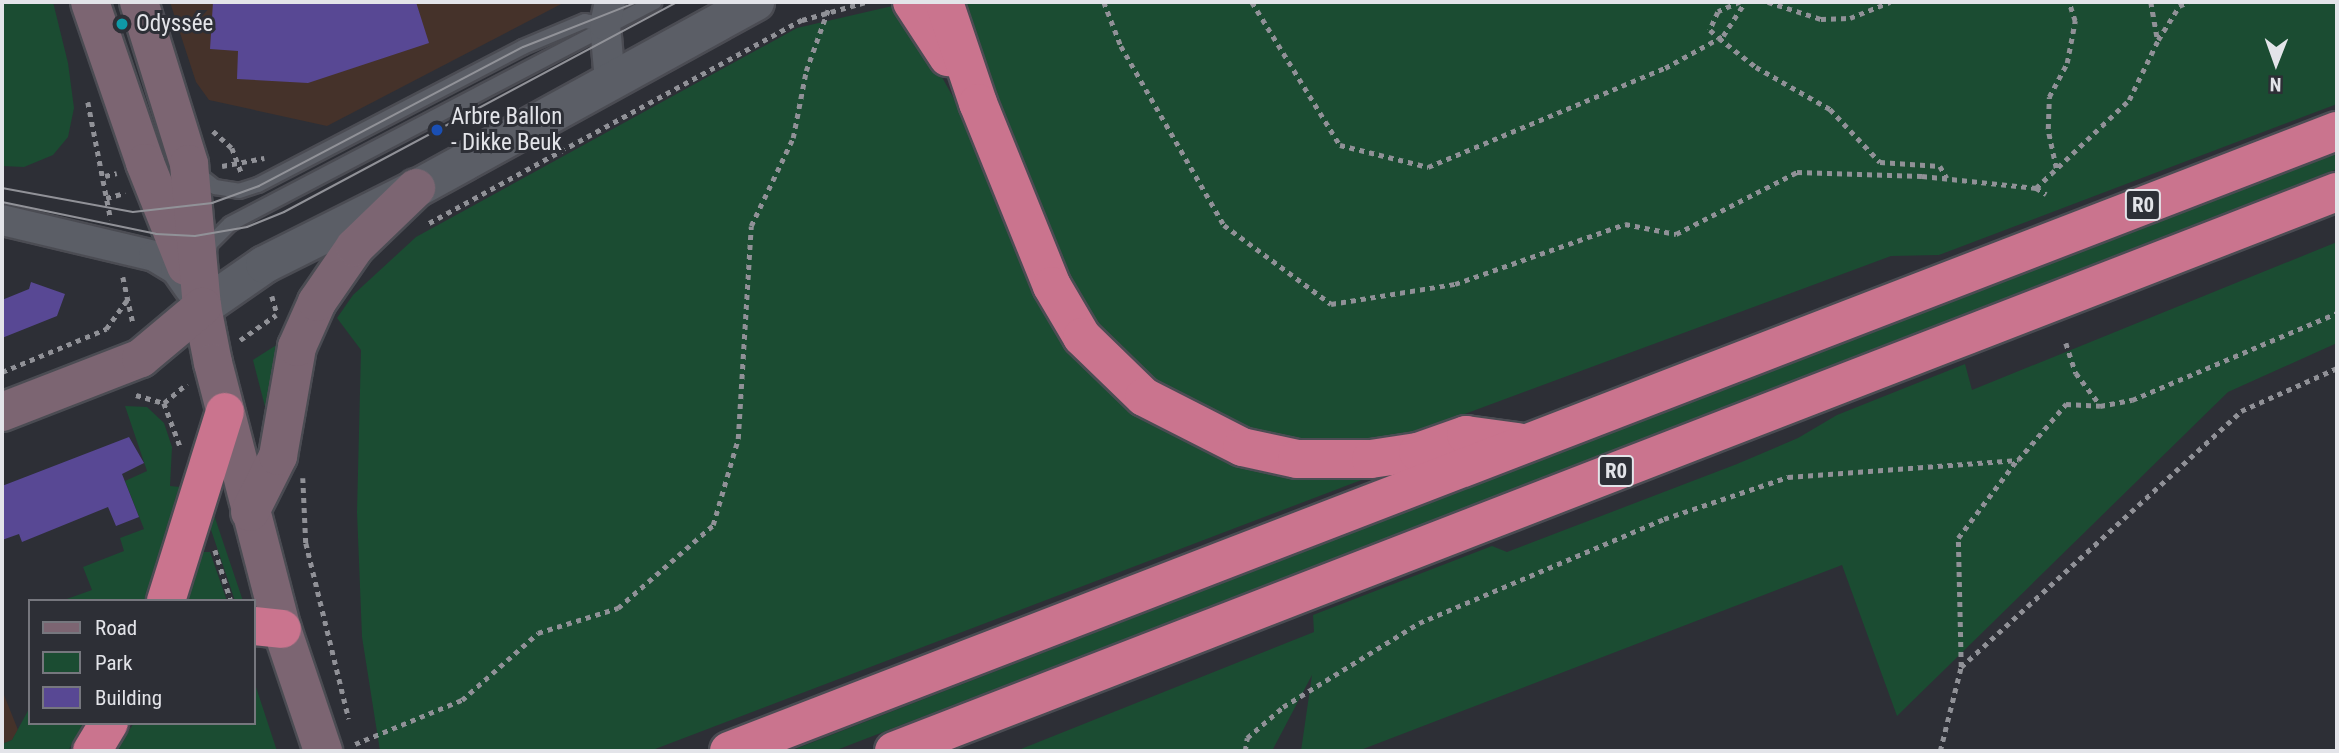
<!DOCTYPE html>
<html>
<head>
<meta charset="utf-8">
<style>
	body { margin:0 }
	#map { position:relative; width:2339px; height:753px; overflow:hidden; background:#2d2f36; font-family:"Roboto Condensed",sans-serif }
	div>[style] { position:absolute }
	[style*='--x'] { left:calc(var(--x)*1px); top:calc(var(--y)*1px); width:calc(var(--w)*1px); rotate:calc(var(--a)*1deg) }
	.commercial>* { inset:0; background:#45322a }
	.green>* { inset:0; background:#1b4c32 }
	.building>* { inset:0; background:#584894 }
	.path>* { height:4.5px; margin-top:-2.25px; transform-origin:0; background:repeating-linear-gradient(90deg,#909197 0 5px,transparent 0 10px) }
	.roads { filter:drop-shadow(2px 0 #4b4c53) drop-shadow(-2px 0 #4b4c53) drop-shadow(0 2px #4b4c53) drop-shadow(0 -2px #4b4c53) }
	.service>* { height:14px; margin:-7px; padding:0 7px; transform-origin:7px; border-radius:7px; background:#5b5e66 }
	.minor>* { height:30px; margin:-15px; padding:0 15px; transform-origin:15px; border-radius:15px; background:#5b5e66 }
	.tertiary>* { height:37px; margin:-18.5px; padding:0 18.5px; transform-origin:18.5px; border-radius:18.5px; background:#5b5e66 }
	.secondary>* { height:38px; margin:-19px; padding:0 19px; transform-origin:19px; border-radius:19px; background:#7c6572 }
	.motorway>* { height:38px; margin:-19px; padding:0 19px; transform-origin:19px; border-radius:19px; background:#ca748e }
	.tram>* { height:2px; margin:-1px; padding:0 1px; transform-origin:1px; border-radius:1px; background:#919298 }
	.dots>* { width:19px; height:19px; translate:-50% -50%; box-sizing:border-box; border:4px solid #2d2f36; border-radius:50% }
	span { translate:-50% -50%; white-space:nowrap; text-align:center; line-height:1.15; -webkit-text-stroke:6px #2d2f36; paint-order:stroke }
	.shield-label span { padding:2px 5px; background:#2d2f36; border:2px solid; border-radius:5px; -webkit-text-stroke-width:0 }
	.shield-label { font-size:21px; color:#e3e4e9; font-weight:700 }
	.poi-label { font-size:23px; color:#e3e4e9 }
	.left { translate:0 -50%; text-align:left }
	.frame { position:absolute; inset:0; border:4px solid #e3e4e9; pointer-events:none }
	.legend { position:absolute; left:28px; top:599px; width:228px; height:126px; box-sizing:border-box; background:#2d2f36; border:2px solid #76777e; margin:0; padding:9px 12px; list-style:none; font-size:21px; color:#e3e4e9 }
	.legend li { display:flex; align-items:center; gap:14px; height:35px }
	.legend b { width:35px; border:2px solid #76777e }
	.north { position:absolute; left:2241px; top:28px; width:70px; height:70px; -webkit-text-stroke:5px #2d2f36; paint-order:stroke; rotate:181deg; font-size:19px; font-weight:700; line-height:28px; text-align:center; color:#e3e4e9 }
	.north::after { content:''; display:block; margin:auto; width:24px; height:32px; background:#e3e4e9; clip-path:polygon(50% 0,100% 100%,50% 72%,0 100%) }
</style>
</head>
<body>
<div id="map">
	<div class="commercial">
		<i style="clip-path:polygon(170px 2px,565px 2px,327px 126px,209px 100px,196px 82px)"></i>
		<i style="clip-path:polygon(2px 690px,18px 730px,12px 740px,2px 744px)"></i>
	</div>
	<div class="green">
		<i style="clip-path:polygon(2px 2px,53px 2px,68px 63px,74px 108px,68px 137px,53px 155px,24px 167px,2px 166px)"></i>
		<i style="clip-path:polygon(958px 2px,2337px 2px,2337px 104px,1939px 255px,1891px 256px,1427px 428px,1365px 442px,1309px 441px,1275px 438px,1227px 423px,1158px 389px,1110px 345px,1070px 288px)"></i>
		<i style="clip-path:polygon(901px 4px,1122px 399px,1385px 471px,650px 751px,380px 751px,362px 637px,357px 512px,361px 350px,337px 318px,353px 295px,416px 237px,797px 28px)"></i>
		<i style="clip-path:polygon(2337px 151px,2337px 169px,1441px 517px,834px 751px,790px 751px)"></i>
		<i style="clip-path:polygon(2337px 242px,2337px 343px,2228px 392px,1897px 716px,1842px 565px,1358px 751px,1301px 751px,1312px 675px,1272px 751px,1016px 751px,1314px 632px,1313px 615px,1492px 546px,1507px 552px,1737px 464px,1798px 438px,1837px 415px,1965px 364px,1972px 390px)"></i>
		<i style="clip-path:polygon(278px 344px,271px 430px,253px 360px)"></i>
		<i style="clip-path:polygon(125px 406px,147px 407px,164px 423px,172px 447px,170px 486px,180px 487px,175px 527px,149px 601px,61px 601px,92px 590px,83px 567px,124px 551px,120px 538px,144px 529px,125px 481px,147px 471px)"></i>
		<i style="clip-path:polygon(210px 514px,214px 515px,243px 601px,235px 601px,230px 586px,208px 521px)"></i>
		<i style="clip-path:polygon(200px 552px,210px 552px,227px 601px,182px 601px)"></i>
		<i style="clip-path:polygon(254px 681px,277px 751px,115px 751px,134px 723px,254px 723px)"></i>
		<i style="clip-path:polygon(30px 707px,30px 723px,84px 723px,68px 751px,2px 751px,2px 744px,12px 740px)"></i>
	</div>
	<div class="building">
		<i style="clip-path:polygon(213px 2px,416px 2px,429px 43px,308px 83px,237px 79px,238px 51px,210px 49px)"></i>
		<i style="clip-path:polygon(31px 282px,65px 294px,57px 316px,2px 338px,2px 300px,29px 289px)"></i>
		<i style="clip-path:polygon(129px 437px,144px 463px,122px 474px,139px 517px,116px 526px,108px 507px,22px 542px,19px 534px,2px 540px,2px 486px)"></i>
	</div>
	<div class="path">
		<i style="--x:1104;--y:2;--w:47;--a:68.9"></i>
		<i style="--x:1121;--y:46;--w:207;--a:60.1"></i>
		<i style="--x:1224;--y:225;--w:133;--a:36.4"></i>
		<i style="--x:1331;--y:304;--w:126;--a:-9.2"></i>
		<i style="--x:1455;--y:284;--w:180;--a:-19.4"></i>
		<i style="--x:1625;--y:224;--w:52;--a:11.1"></i>
		<i style="--x:1676;--y:234;--w:136;--a:-27.1"></i>
		<i style="--x:1797;--y:172;--w:125;--a:1.8"></i>
		<i style="--x:1922;--y:176;--w:115;--a:6"></i>
		<i style="--x:2036;--y:188;--w:12;--a:31"></i>
		<i style="--x:1252;--y:2;--w:168;--a:58.4"></i>
		<i style="--x:1340;--y:145;--w:91;--a:14"></i>
		<i style="--x:1428;--y:167;--w:257;--a:-22.7"></i>
		<i style="--x:1665;--y:68;--w:66;--a:-28.9"></i>
		<i style="--x:1723;--y:36;--w:40;--a:-57.1"></i>
		<i style="--x:1740;--y:2;--w:24;--a:156"></i>
		<i style="--x:1718;--y:12;--w:20;--a:114"></i>
		<i style="--x:1710;--y:30;--w:12;--a:42"></i>
		<i style="--x:1719;--y:38;--w:47;--a:38.1"></i>
		<i style="--x:1756;--y:67;--w:85;--a:29.6"></i>
		<i style="--x:1830;--y:109;--w:73;--a:46.7"></i>
		<i style="--x:1880;--y:162;--w:60;--a:3.8"></i>
		<i style="--x:1940;--y:166;--w:14;--a:60"></i>
		<i style="--x:1768;--y:2;--w:56;--a:17.8"></i>
		<i style="--x:1821;--y:19;--w:29;--a:-2"></i>
		<i style="--x:1850;--y:18;--w:43;--a:-21.8"></i>
		<i style="--x:2151;--y:2;--w:39;--a:80"></i>
		<i style="--x:88;--y:102;--w:120;--a:79"></i>
		<i style="--x:213;--y:131;--w:25;--a:42"></i>
		<i style="--x:232;--y:148;--w:26;--a:69"></i>
		<i style="--x:222;--y:166;--w:43;--a:-10.8"></i>
		<i style="--x:2056;--y:168;--w:40;--a:-102"></i>
		<i style="--x:2048;--y:129;--w:32;--a:-88"></i>
		<i style="--x:2049;--y:97;--w:38;--a:-62"></i>
		<i style="--x:2067;--y:63;--w:43;--a:-79.2"></i>
		<i style="--x:2075;--y:21;--w:20;--a:-108"></i>
		<i style="--x:105;--y:176;--w:12;--a:-14"></i>
		<i style="--x:2036;--y:188;--w:128;--a:-43.4"></i>
		<i style="--x:2129;--y:100;--w:67;--a:-64.2"></i>
		<i style="--x:2158;--y:40;--w:40;--a:-58"></i>
		<i style="--x:2179;--y:6;--w:10;--a:-24"></i>
		<i style="--x:106;--y:198;--w:20;--a:-15"></i>
		<i style="--x:429;--y:223;--w:425;--a:-28.6"></i>
		<i style="--x:802;--y:20;--w:66;--a:-15.7"></i>
		<i style="--x:123;--y:277;--w:47;--a:77.7"></i>
		<i style="--x:272;--y:296;--w:19;--a:74"></i>
		<i style="--x:240;--y:340;--w:44;--a:-34.8"></i>
		<i style="--x:2066;--y:343;--w:32;--a:72"></i>
		<i style="--x:2076;--y:373;--w:40;--a:53"></i>
		<i style="--x:2;--y:372;--w:113;--a:-22.5"></i>
		<i style="--x:106;--y:329;--w:36;--a:-54"></i>
		<i style="--x:136;--y:395;--w:29;--a:16"></i>
		<i style="--x:164;--y:403;--w:46;--a:69.6"></i>
		<i style="--x:164;--y:403;--w:30;--a:-40"></i>
		<i style="--x:303;--y:478;--w:65;--a:87.4"></i>
		<i style="--x:306;--y:543;--w:181;--a:76.3"></i>
		<i style="--x:215;--y:550;--w:53;--a:72.6"></i>
		<i style="--x:1961;--y:667;--w:379;--a:-42.4"></i>
		<i style="--x:2241;--y:411;--w:105;--a:-24.1"></i>
		<i style="--x:355;--y:744;--w:116;--a:-22.4"></i>
		<i style="--x:462;--y:700;--w:101;--a:-41.4"></i>
		<i style="--x:538;--y:633;--w:84;--a:-17.4"></i>
		<i style="--x:618;--y:608;--w:126;--a:-41.1"></i>
		<i style="--x:713;--y:525;--w:90;--a:-73.8"></i>
		<i style="--x:738;--y:439;--w:213;--a:-86.5"></i>
		<i style="--x:751;--y:226;--w:98;--a:-64.5"></i>
		<i style="--x:793;--y:138;--w:68;--a:-79"></i>
		<i style="--x:806;--y:71;--w:65;--a:-70.2"></i>
		<i style="--x:1245;--y:751;--w:13;--a:-81"></i>
		<i style="--x:1247;--y:738;--w:48;--a:-40.7"></i>
		<i style="--x:1283;--y:707;--w:160;--a:-31.7"></i>
		<i style="--x:1419;--y:623;--w:266;--a:-23"></i>
		<i style="--x:1664;--y:519;--w:131;--a:-18.7"></i>
		<i style="--x:1788;--y:477;--w:231;--a:-4.2"></i>
		<i style="--x:2018;--y:460;--w:74;--a:-49.4"></i>
		<i style="--x:2066;--y:404;--w:34;--a:3"></i>
		<i style="--x:2100;--y:406;--w:33;--a:-11"></i>
		<i style="--x:2132;--y:400;--w:223;--a:-23"></i>
		<i style="--x:1940;--y:751;--w:87;--a:-76"></i>
		<i style="--x:1961;--y:667;--w:129;--a:-91.3"></i>
		<i style="--x:1958;--y:538;--w:98;--a:-52.9"></i>
	</div>
	<div class="roads">
		<div class="service">
			<i style="--x:197;--y:173;--w:23;--a:38"></i>
			<i style="--x:215;--y:187;--w:24;--a:9"></i>
			<i style="--x:239;--y:191;--w:20;--a:-18"></i>
			<i style="--x:258;--y:185;--w:299;--a:-27.5"></i>
			<i style="--x:523;--y:47;--w:67;--a:-22.8"></i>
			<i style="--x:585;--y:21;--w:20;--a:11"></i>
			<i style="--x:209;--y:253;--w:9;--a:-84"></i>
			<i style="--x:210;--y:244;--w:28;--a:-45"></i>
			<i style="--x:230;--y:224;--w:479;--a:-27.6"></i>
		</div>
		<div class="minor">
			<i style="--x:610;--y:81;--w:56;--a:-95.1"></i>
			<i style="--x:605;--y:25;--w:24;--a:-78"></i>
			<i style="--x:2;--y:220;--w:156;--a:13.3"></i>
			<i style="--x:154;--y:256;--w:26;--a:31"></i>
			<i style="--x:176;--y:269;--w:24;--a:55"></i>
		</div>
		<div class="tertiary">
			<i style="--x:202;--y:307;--w:75;--a:-34.7"></i>
			<i style="--x:264;--y:264;--w:170;--a:-26.6"></i>
			<i style="--x:416;--y:188;--w:387;--a:-28.8"></i>
		</div>
		<div class="secondary">
			<i style="--x:90;--y:2;--w:170;--a:71.1"></i>
			<i style="--x:145;--y:163;--w:111;--a:68.3"></i>
			<i style="--x:139;--y:2;--w:170;--a:72.8"></i>
			<i style="--x:189;--y:164;--w:144;--a:84.8"></i>
			<i style="--x:202;--y:307;--w:57;--a:78.9"></i>
			<i style="--x:213;--y:363;--w:275;--a:75.5"></i>
			<i style="--x:282;--y:629;--w:129;--a:71.4"></i>
			<i style="--x:2;--y:412;--w:149;--a:-21.2"></i>
			<i style="--x:141;--y:358;--w:80;--a:-39.9"></i>
			<i style="--x:250;--y:512;--w:63;--a:-63.4"></i>
			<i style="--x:278;--y:456;--w:111;--a:-80.1"></i>
			<i style="--x:297;--y:347;--w:49;--a:-66"></i>
			<i style="--x:317;--y:302;--w:67;--a:-55.4"></i>
			<i style="--x:355;--y:247;--w:85;--a:-44"></i>
		</div>
		<div class="motorway">
			<i style="--x:912;--y:2;--w:66;--a:56.8"></i>
			<i style="--x:944;--y:2;--w:107;--a:71.4"></i>
			<i style="--x:978;--y:103;--w:197;--a:68"></i>
			<i style="--x:1052;--y:286;--w:59;--a:59.5"></i>
			<i style="--x:1082;--y:337;--w:86;--a:44.1"></i>
			<i style="--x:1144;--y:397;--w:110;--a:27"></i>
			<i style="--x:1242;--y:447;--w:56;--a:12.3"></i>
			<i style="--x:1297;--y:459;--w:74;--a:0"></i>
			<i style="--x:1371;--y:459;--w:48;--a:-8.5"></i>
			<i style="--x:1418;--y:452;--w:51;--a:-19.5"></i>
			<i style="--x:1466;--y:435;--w:52;--a:7.7"></i>
			<i style="--x:166;--y:601;--w:198;--a:-72.7"></i>
			<i style="--x:254;--y:626;--w:28;--a:6"></i>
			<i style="--x:92;--y:751;--w:33;--a:-59"></i>
			<i style="--x:729;--y:751;--w:1723;--a:-21.09"></i>
			<i style="--x:894;--y:751;--w:1547;--a:-21.18"></i>
		</div>
	</div>
	<div class="tram">
		<i style="--x:2;--y:188;--w:133;--a:10.4"></i>
		<i style="--x:133;--y:212;--w:80;--a:-6.5"></i>
		<i style="--x:212;--y:203;--w:50;--a:-19.9"></i>
		<i style="--x:259;--y:186;--w:298;--a:-27.8"></i>
		<i style="--x:523;--y:47;--w:123;--a:-21.5"></i>
		<i style="--x:2;--y:202;--w:157;--a:11.7"></i>
		<i style="--x:156;--y:234;--w:39;--a:3"></i>
		<i style="--x:195;--y:236;--w:53;--a:-9.8"></i>
		<i style="--x:247;--y:227;--w:40;--a:-22"></i>
		<i style="--x:284;--y:212;--w:446;--a:-28.1"></i>
	</div>
	<div class="dots">
		<i style="left:122px;top:24px;background:#0f9aa8"></i>
		<i style="left:437px;top:130px;background:#1a4fb4"></i>
	</div>
	<div class="shield-label">
		<span style="left:2143px;top:205px">R0</span>
		<span style="left:1616px;top:471px">R0</span>
	</div>
	<div class="poi-label">
		<span class="left" style="left:136px;top:24px">Odyssée</span>
		<span class="left" style="left:451px;top:130px">Arbre Ballon<br>- Dikke Beuk</span>
	</div>
	<div class="frame"></div>
	<ul class="legend">
	<li><b style="height:9px;background:#7c6572"></b>Road</li>
	<li><b style="height:19px;background:#1b4c32"></b>Park</li>
	<li><b style="height:19px;background:#584894"></b>Building</li>
	</ul>
	<div class="north">N</div>
</div>
</body>
</html>
